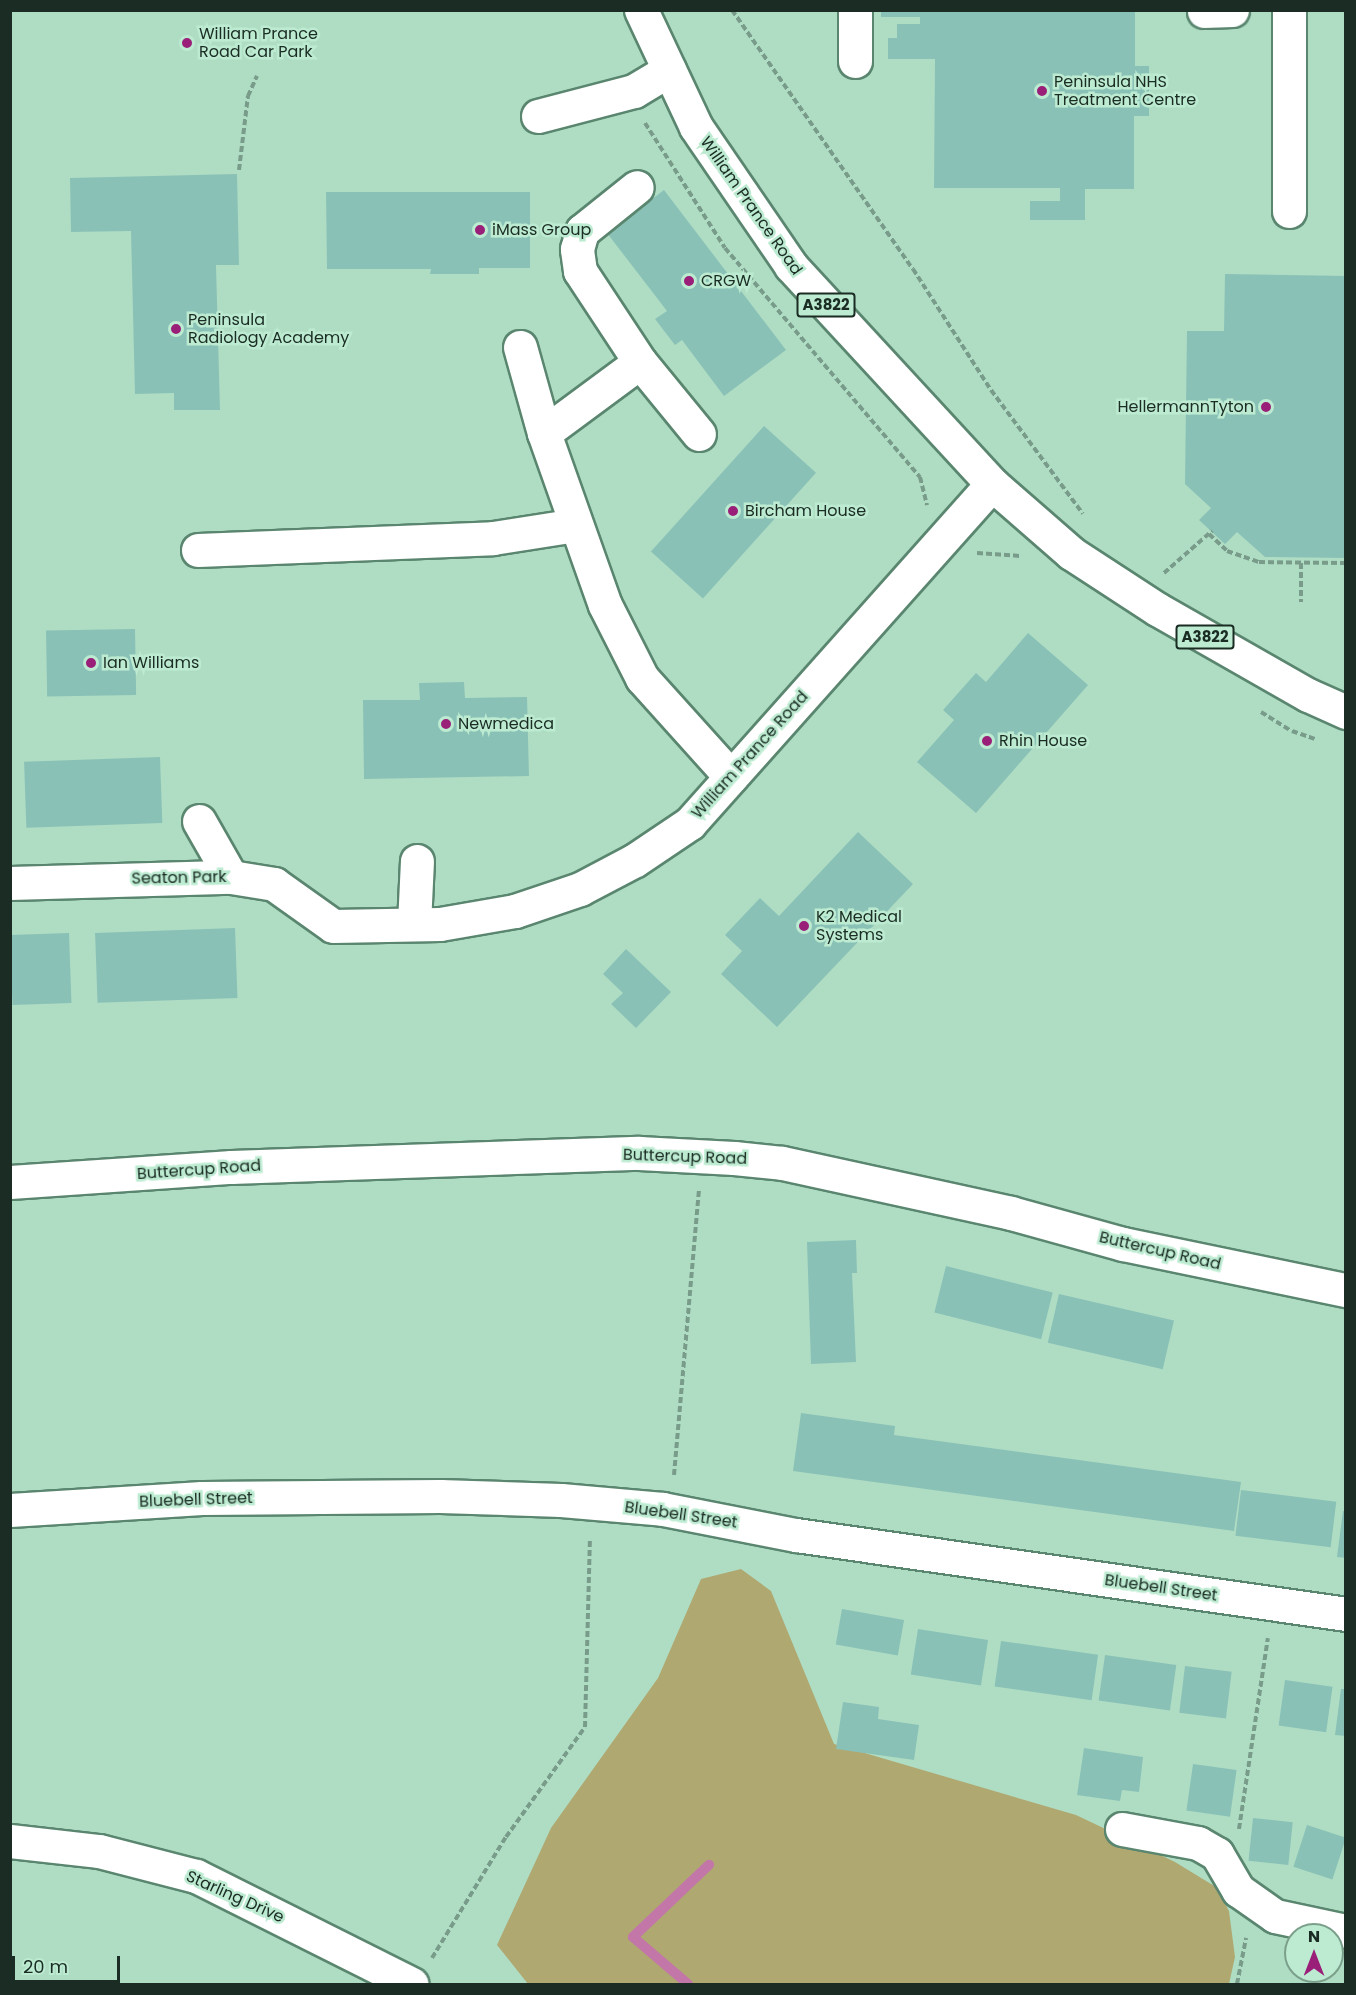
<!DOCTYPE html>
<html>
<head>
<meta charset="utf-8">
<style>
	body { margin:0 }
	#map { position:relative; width:1356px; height:1995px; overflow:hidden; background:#afddc4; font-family:Poppins,sans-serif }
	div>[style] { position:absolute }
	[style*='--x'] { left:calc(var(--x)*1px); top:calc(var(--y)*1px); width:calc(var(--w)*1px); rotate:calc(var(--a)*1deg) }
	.green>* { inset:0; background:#b0a871 }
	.stream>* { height:10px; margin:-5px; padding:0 5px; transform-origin:5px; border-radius:5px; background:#c277a8 }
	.building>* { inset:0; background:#8ac1b6; transform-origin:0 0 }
	.path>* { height:4px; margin-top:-2px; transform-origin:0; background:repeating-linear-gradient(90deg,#789c89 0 6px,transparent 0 9px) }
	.roads { filter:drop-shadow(2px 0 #5a866f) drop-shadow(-2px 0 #5a866f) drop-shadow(0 2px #5a866f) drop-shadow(0 -2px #5a866f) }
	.minor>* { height:33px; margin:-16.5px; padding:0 16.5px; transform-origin:16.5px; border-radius:16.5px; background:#fff }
	.major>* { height:33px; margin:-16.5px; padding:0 16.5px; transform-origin:16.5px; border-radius:16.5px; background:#fff }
	.dots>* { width:16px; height:16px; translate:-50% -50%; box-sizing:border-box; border:3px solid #bcebd1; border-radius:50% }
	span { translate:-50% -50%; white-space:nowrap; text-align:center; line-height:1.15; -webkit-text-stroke:5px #bcebd1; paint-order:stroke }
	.shield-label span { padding:2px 4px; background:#bcebd1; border:2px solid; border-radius:4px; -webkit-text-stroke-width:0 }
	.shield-label { font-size:15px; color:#1a2c23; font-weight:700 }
	.poi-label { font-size:16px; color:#1a2c23 }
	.left { translate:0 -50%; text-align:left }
	.right { translate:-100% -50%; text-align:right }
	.street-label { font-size:16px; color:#1a2c23 }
	.frame { position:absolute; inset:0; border:12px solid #1a2c23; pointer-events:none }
	.north { position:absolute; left:1284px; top:1923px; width:60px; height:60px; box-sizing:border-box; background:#bcebd1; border:2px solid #7b9f8b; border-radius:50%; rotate:0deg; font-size:16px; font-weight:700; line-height:24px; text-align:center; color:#1a2c23 }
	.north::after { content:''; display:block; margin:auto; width:21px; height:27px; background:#991f79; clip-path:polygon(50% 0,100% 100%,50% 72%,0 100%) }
	.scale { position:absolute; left:12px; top:1956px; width:108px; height:27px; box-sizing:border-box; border:3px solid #1a2c23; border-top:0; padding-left:8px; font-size:18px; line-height:21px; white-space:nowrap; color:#1a2c23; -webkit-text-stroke:4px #bcebd1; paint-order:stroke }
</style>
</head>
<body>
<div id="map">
	<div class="green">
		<i style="clip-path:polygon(741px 1569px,771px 1591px,834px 1744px,1076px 1815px,1175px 1862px,1216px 1887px,1229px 1911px,1235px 1957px,1229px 1984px,528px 1984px,497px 1945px,551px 1828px,658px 1678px,701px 1579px)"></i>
	</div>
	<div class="stream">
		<i style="--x:688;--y:1984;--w:72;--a:-139.5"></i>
		<i style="--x:633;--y:1937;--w:105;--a:-43.5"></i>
	</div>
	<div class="building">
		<i style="clip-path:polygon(881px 10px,1135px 10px,1135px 66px,1149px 66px,1149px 116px,1134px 116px,1134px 189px,1085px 189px,1085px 220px,1030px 220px,1030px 201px,1060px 201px,1060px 188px,934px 188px,935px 59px,888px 59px,888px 38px,897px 38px,897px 24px,920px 24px,920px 17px,881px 17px)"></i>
		<i style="clip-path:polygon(237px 174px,239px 265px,216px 265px,220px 410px,174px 410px,174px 393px,135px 394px,131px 231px,71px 232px,70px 178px)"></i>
		<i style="clip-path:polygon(664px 190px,786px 350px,724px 396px,682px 340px,675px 345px,655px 319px,667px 311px,607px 233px)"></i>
		<i style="clip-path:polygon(326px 192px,530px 192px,530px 268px,479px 268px,479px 274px,430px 274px,431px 269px,327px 269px)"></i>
		<i style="clip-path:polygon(1225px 274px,1346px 276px,1346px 558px,1265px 557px,1237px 532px,1225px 544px,1199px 520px,1211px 508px,1185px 484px,1187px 331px,1224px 331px)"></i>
		<i style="left:764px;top:426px;width:70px;height:169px;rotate:42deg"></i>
		<i style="left:135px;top:629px;width:66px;height:89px;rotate:89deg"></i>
		<i style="clip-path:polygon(1028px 633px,1088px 685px,976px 813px,917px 762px,954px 720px,943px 710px,976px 673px,986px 682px)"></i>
		<i style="clip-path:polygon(464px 682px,465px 698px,527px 697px,529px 776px,364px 779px,363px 700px,420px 700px,419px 683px)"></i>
		<i style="left:160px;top:757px;width:66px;height:136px;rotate:88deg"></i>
		<i style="clip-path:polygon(858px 832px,913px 884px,777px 1027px,721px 974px,742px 951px,725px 935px,760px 898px,779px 916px)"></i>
		<i style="left:235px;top:928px;width:70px;height:140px;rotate:88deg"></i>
		<i style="left:69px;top:933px;width:70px;height:59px;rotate:88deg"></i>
		<i style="clip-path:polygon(626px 949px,671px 992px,636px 1028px,611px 1004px,623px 993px,603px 974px)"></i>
		<i style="clip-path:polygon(856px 1240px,857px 1273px,852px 1273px,856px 1362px,811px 1364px,807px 1242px)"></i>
		<i style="left:946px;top:1266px;width:110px;height:48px;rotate:14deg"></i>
		<i style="left:1059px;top:1294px;width:118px;height:50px;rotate:13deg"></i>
		<i style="clip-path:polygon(801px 1413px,895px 1426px,894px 1435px,1241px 1482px,1234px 1531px,793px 1471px)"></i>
		<i style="left:1241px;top:1490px;width:96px;height:46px;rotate:7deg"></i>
		<i style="clip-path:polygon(1343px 1511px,1346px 1511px,1346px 1558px,1337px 1557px)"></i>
		<i style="left:842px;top:1609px;width:63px;height:36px;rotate:10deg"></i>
		<i style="left:918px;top:1629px;width:71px;height:46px;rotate:9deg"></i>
		<i style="left:1001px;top:1641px;width:98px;height:46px;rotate:8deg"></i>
		<i style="left:1105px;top:1655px;width:72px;height:46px;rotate:8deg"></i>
		<i style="left:1185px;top:1666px;width:47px;height:47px;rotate:7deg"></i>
		<i style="left:1285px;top:1680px;width:48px;height:46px;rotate:8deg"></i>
		<i style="clip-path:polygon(1341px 1689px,1346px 1689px,1346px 1736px,1335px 1735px)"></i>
		<i style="clip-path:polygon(843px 1702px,879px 1707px,878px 1719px,919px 1725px,914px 1760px,836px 1749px)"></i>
		<i style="clip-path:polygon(1084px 1748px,1143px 1757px,1139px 1792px,1122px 1790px,1120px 1801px,1077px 1795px)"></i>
		<i style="left:1193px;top:1764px;width:44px;height:47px;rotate:8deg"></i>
		<i style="left:1253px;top:1818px;width:40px;height:43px;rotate:6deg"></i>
		<i style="left:1307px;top:1825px;width:41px;height:44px;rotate:18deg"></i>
	</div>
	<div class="path">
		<i style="--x:732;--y:10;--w:316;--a:55.1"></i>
		<i style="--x:913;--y:269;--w:144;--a:57.2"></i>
		<i style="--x:991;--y:390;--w:154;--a:53.4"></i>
		<i style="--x:645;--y:123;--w:148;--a:57.4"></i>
		<i style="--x:725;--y:248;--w:301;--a:49.6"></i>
		<i style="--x:920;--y:477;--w:29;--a:76"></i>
		<i style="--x:239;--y:170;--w:75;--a:-83.1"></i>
		<i style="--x:248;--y:96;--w:22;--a:-66"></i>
		<i style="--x:1209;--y:534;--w:25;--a:43"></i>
		<i style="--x:1227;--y:551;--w:34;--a:19"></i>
		<i style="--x:1259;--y:562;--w:87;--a:0.7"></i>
		<i style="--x:977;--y:553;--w:43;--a:4"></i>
		<i style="--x:1301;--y:563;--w:39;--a:90"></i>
		<i style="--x:1164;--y:573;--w:64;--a:-41.2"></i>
		<i style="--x:1261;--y:712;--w:36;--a:32"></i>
		<i style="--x:1292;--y:731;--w:24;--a:19"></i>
		<i style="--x:674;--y:1475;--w:286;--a:-85"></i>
		<i style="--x:1239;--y:1829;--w:193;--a:-81.4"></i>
		<i style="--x:432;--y:1958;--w:142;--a:-58.6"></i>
		<i style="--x:506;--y:1837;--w:135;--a:-54.3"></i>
		<i style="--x:585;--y:1727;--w:189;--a:-88.5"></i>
		<i style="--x:1237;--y:1984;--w:47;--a:-78.9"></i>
	</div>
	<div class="roads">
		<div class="minor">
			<i style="--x:1204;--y:11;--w:28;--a:-2"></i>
			<i style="--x:855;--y:61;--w:51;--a:-90"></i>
			<i style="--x:538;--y:116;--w:99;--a:-14.6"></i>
			<i style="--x:634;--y:91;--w:41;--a:-31"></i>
			<i style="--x:1289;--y:211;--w:201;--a:-90"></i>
			<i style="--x:520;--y:347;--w:89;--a:74.4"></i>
			<i style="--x:544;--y:433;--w:182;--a:70.5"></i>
			<i style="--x:605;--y:605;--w:82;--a:63.1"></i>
			<i style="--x:642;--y:678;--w:133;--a:48"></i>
			<i style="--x:640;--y:362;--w:93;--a:50.7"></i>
			<i style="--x:544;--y:433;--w:119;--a:-36.5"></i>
			<i style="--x:640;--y:362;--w:109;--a:-123.4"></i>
			<i style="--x:580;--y:271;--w:22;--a:-98"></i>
			<i style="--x:577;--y:249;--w:19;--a:-74"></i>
			<i style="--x:582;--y:231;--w:70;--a:-38.7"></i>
			<i style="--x:198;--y:550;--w:295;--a:-2.3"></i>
			<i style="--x:493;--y:538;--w:84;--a:-8.9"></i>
			<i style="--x:199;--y:821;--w:64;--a:60.3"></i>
			<i style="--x:10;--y:883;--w:221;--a:-1.6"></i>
			<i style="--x:231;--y:877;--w:44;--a:9.2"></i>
			<i style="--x:274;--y:884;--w:72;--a:35.4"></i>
			<i style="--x:333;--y:926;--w:107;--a:-1.1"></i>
			<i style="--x:440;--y:924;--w:76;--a:-9.8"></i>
			<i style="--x:515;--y:911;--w:69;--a:-18.7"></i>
			<i style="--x:580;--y:889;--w:62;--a:-27.8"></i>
			<i style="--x:635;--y:860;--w:66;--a:-33.9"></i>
			<i style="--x:690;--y:823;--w:454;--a:-48.3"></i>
			<i style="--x:414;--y:924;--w:63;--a:-87.3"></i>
			<i style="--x:10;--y:1182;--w:222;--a:-3.9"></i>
			<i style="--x:231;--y:1167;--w:408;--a:-2"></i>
			<i style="--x:639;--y:1153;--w:95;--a:3"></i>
			<i style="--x:734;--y:1158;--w:48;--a:5.9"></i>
			<i style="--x:782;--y:1163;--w:234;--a:12.3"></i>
			<i style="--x:1011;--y:1213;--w:116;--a:15.5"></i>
			<i style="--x:1123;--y:1244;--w:228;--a:11.7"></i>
			<i style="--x:10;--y:1510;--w:192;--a:-3.6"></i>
			<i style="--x:202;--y:1498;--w:238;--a:-0.5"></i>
			<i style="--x:440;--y:1496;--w:121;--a:1.9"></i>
			<i style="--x:561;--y:1500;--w:102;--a:5"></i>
			<i style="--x:663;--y:1509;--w:136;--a:11.1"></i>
			<i style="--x:796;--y:1535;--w:556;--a:8.17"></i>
			<i style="--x:1122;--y:1829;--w:77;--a:10.4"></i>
			<i style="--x:1198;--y:1843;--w:22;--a:30"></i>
			<i style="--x:1217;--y:1854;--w:42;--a:59.7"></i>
			<i style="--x:1238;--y:1890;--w:45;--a:35.1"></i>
			<i style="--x:1275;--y:1916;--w:73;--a:11.9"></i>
			<i style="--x:10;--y:1841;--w:90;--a:6.4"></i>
			<i style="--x:99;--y:1851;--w:100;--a:14.5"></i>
			<i style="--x:196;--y:1876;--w:241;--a:26.6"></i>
		</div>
		<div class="major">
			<i style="--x:641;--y:10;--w:129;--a:64.8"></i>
			<i style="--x:696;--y:127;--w:168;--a:55.6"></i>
			<i style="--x:791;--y:266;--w:297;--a:47.3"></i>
			<i style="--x:992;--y:484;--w:105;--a:41.1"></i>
			<i style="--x:1071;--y:553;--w:103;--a:33.1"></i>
			<i style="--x:1157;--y:609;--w:174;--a:29.7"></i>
			<i style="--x:1308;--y:695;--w:42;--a:24.1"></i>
		</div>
	</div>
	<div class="dots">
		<i style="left:187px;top:43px;background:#991f79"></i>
		<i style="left:1042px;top:91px;background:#991f79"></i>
		<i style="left:480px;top:230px;background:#991f79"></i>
		<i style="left:689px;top:281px;background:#991f79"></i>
		<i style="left:176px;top:329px;background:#991f79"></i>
		<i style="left:1266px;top:407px;background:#991f79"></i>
		<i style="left:733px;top:511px;background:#991f79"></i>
		<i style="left:91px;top:663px;background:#991f79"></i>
		<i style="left:446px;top:724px;background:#991f79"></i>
		<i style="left:987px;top:741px;background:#991f79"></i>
		<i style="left:804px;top:926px;background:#991f79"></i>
	</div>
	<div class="shield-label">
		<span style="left:826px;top:305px">A3822</span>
		<span style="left:1205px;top:637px">A3822</span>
	</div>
	<div class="poi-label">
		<span class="left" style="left:199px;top:43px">William Prance<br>Road Car Park</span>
		<span class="left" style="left:1054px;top:91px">Peninsula NHS<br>Treatment Centre</span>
		<span class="left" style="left:492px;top:230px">iMass Group</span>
		<span class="left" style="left:701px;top:281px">CRGW</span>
		<span class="left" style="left:188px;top:329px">Peninsula<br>Radiology Academy</span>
		<span class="right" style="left:1254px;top:407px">HellermannTyton</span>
		<span class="left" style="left:745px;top:511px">Bircham House</span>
		<span class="left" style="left:103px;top:663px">Ian Williams</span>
		<span class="left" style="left:458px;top:724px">Newmedica</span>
		<span class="left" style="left:999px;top:741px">Rhin House</span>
		<span class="left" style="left:816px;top:926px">K2 Medical<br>Systems</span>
	</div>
	<div class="street-label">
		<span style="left:751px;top:206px;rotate:55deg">William Prance Road</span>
		<span style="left:750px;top:755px;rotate:-48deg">William Prance Road</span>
		<span style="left:179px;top:878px;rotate:-1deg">Seaton Park</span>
		<span style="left:685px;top:1157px;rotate:2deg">Buttercup Road</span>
		<span style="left:199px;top:1170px;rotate:-4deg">Buttercup Road</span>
		<span style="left:1160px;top:1251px;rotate:13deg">Buttercup Road</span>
		<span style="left:196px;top:1500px;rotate:-2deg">Bluebell Street</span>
		<span style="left:681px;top:1515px;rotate:8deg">Bluebell Street</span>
		<span style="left:1161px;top:1588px;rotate:8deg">Bluebell Street</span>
		<span style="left:235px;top:1897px;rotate:24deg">Starling Drive</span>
	</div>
	<div class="frame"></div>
	<div class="north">N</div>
	<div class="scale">20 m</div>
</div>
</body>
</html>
